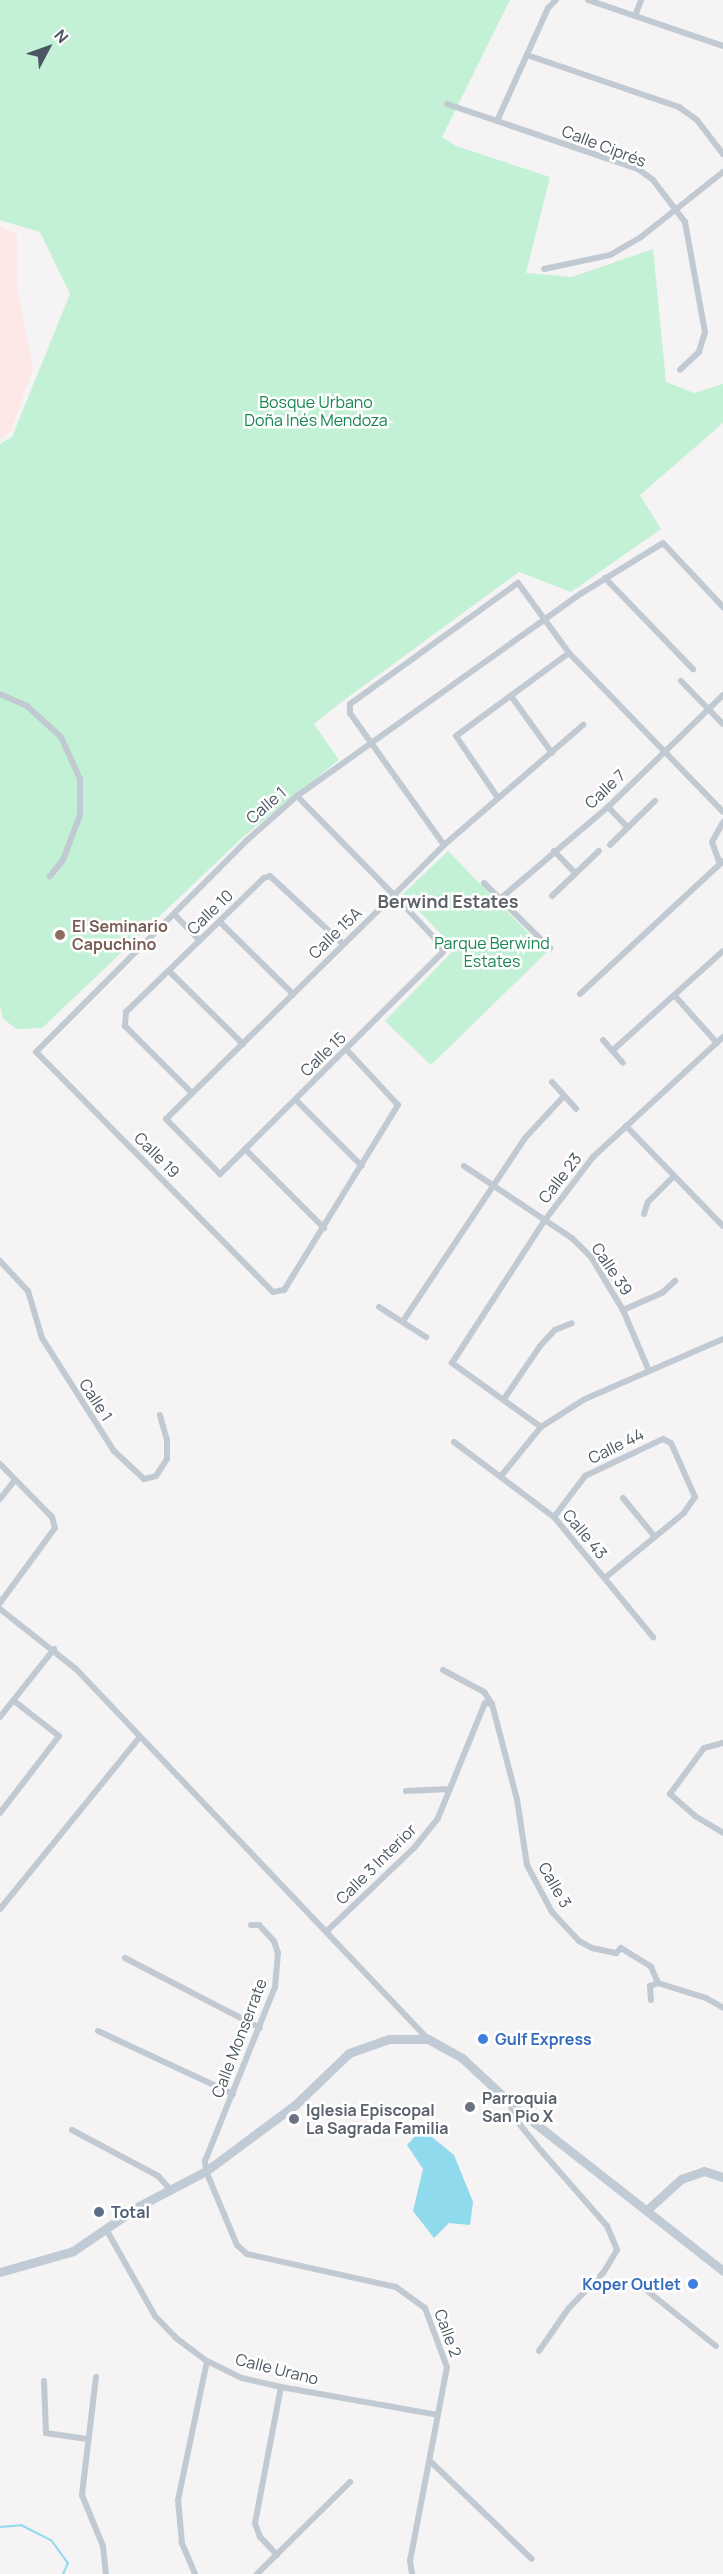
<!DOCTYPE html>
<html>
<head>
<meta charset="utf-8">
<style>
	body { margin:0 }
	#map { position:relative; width:723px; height:2574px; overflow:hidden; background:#f5f3f3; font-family:Manrope,sans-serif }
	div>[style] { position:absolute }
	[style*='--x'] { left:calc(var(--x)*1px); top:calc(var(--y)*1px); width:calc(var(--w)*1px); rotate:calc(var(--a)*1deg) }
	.medical>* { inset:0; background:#fce8e6 }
	.green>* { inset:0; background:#c3f1d5 }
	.water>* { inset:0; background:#90daee }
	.stream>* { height:2px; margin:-1px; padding:0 1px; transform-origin:1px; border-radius:1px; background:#90daee }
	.street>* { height:6px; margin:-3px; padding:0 3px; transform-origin:3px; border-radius:3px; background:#c1cad2 }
	.secondary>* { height:9px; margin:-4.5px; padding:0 4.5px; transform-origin:4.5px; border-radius:4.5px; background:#c1cbd6 }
	.dots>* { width:16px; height:16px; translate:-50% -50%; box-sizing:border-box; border:3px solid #fff; border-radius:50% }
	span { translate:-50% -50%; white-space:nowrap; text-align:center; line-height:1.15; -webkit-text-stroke:5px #fff; paint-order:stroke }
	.street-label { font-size:16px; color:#4a5661 }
	.park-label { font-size:16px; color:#17864f }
	.education-label { font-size:16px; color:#785e54; font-weight:700 }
	.left { translate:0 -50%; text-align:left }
	.shop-label { font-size:16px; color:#366cbe; font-weight:700 }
	.right { translate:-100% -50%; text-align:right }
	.worship-label { font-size:16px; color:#5b616d; font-weight:700 }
	.service-label { font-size:16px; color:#4e5e75; font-weight:700 }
	.neighbourhood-label { font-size:18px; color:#5f6368; font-weight:700 }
	.north { position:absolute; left:18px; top:18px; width:60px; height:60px; -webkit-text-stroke:4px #fff; paint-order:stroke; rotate:49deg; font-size:16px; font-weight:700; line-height:24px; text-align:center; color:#4a5661 }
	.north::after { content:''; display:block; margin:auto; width:21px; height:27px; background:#4a5661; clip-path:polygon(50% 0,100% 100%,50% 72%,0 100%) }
</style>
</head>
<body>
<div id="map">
	<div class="medical">
		<i style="clip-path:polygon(0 226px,17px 235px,17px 286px,33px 368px,11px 431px,0 439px)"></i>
	</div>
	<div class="green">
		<i style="clip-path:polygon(0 0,510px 0,442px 137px,456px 146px,550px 177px,526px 273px,572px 277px,653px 249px,666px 382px,694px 393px,723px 384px,723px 423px,640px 495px,661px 529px,571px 592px,519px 572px,336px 706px,314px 724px,339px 760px,244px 836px,42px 1028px,17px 1029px,3px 1019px,0 1006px,0 444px,12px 437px,70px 294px,40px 232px,0 220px)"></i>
		<i style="clip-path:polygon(448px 851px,547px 952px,431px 1065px,385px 1021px,455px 949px,403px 894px)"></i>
	</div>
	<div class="water">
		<i style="clip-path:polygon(422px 2129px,454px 2155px,473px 2202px,470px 2225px,449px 2223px,434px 2238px,413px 2211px,423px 2169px,407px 2145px)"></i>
	</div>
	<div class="stream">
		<i style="--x:0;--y:2527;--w:21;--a:-5"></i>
		<i style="--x:21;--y:2525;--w:34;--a:27"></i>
		<i style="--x:51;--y:2540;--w:29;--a:54"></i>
		<i style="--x:68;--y:2563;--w:12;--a:114"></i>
	</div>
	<div class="street">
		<i style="--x:588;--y:0;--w:143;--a:18.8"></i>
		<i style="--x:635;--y:16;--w:17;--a:-69"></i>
		<i style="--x:527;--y:55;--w:161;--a:18.9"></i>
		<i style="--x:679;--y:107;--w:22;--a:36"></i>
		<i style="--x:697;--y:120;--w:43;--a:52.6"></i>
		<i style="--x:447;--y:104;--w:202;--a:18.8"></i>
		<i style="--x:638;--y:169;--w:19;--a:36"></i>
		<i style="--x:653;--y:180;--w:53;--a:52.7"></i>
		<i style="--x:685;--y:222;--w:112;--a:79.7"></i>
		<i style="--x:705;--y:332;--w:21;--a:107"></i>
		<i style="--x:699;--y:352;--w:26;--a:137"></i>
		<i style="--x:497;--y:121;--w:124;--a:-65.7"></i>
		<i style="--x:548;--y:8;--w:11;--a:-45"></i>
		<i style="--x:544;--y:269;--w:67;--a:-12"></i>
		<i style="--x:610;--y:255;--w:36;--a:-30"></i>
		<i style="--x:641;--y:237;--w:105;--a:-38.4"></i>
		<i style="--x:605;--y:578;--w:127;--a:46"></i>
		<i style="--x:681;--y:681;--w:60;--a:45.7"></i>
		<i style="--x:0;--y:694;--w:30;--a:24"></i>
		<i style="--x:27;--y:706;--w:46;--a:42.4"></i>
		<i style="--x:61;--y:737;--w:46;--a:65.7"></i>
		<i style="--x:80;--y:779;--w:36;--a:90"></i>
		<i style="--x:80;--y:815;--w:48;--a:110.7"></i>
		<i style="--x:63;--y:860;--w:21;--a:129"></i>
		<i style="--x:511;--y:696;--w:70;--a:54.3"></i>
		<i style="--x:297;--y:796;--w:139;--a:45.6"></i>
		<i style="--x:394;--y:895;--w:69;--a:46.8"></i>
		<i style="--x:441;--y:945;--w:7;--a:74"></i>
		<i style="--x:443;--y:952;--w:315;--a:135.1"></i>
		<i style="--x:220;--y:1174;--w:77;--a:-134.5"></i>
		<i style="--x:166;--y:1119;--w:320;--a:-44.5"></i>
		<i style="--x:394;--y:895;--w:71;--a:-45"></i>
		<i style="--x:444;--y:845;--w:184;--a:-40.8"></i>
		<i style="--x:498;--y:798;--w:75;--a:-124.1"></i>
		<i style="--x:456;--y:736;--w:140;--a:-36.3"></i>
		<i style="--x:608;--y:807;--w:28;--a:46"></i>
		<i style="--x:444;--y:845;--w:162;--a:-125.5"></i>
		<i style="--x:350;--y:713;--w:9;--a:-90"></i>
		<i style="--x:350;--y:704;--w:207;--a:-35.8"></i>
		<i style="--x:518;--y:583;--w:87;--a:53.9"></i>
		<i style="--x:569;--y:653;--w:221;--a:45.9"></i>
		<i style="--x:610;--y:845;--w:63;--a:-44.4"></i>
		<i style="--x:554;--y:851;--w:30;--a:46"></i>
		<i style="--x:720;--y:864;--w:23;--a:-110"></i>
		<i style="--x:712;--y:842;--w:23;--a:-61"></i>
		<i style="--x:484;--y:883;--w:93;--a:44.6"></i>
		<i style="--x:552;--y:896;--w:65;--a:-43.8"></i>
		<i style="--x:501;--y:898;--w:140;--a:-40.4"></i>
		<i style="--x:608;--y:807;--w:161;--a:-44.2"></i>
		<i style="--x:174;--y:914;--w:37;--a:46"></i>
		<i style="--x:220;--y:922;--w:103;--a:44.6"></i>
		<i style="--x:169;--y:971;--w:104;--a:44.6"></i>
		<i style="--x:580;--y:994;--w:195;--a:-42.9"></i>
		<i style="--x:675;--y:996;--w:63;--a:48.2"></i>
		<i style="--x:603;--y:1040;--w:30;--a:49"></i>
		<i style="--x:347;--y:1050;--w:75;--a:47.2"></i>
		<i style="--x:398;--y:1105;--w:217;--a:121.6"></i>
		<i style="--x:284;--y:1290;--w:11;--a:170"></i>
		<i style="--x:273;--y:1292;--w:337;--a:-134.6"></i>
		<i style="--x:36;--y:1052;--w:298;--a:-45.1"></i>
		<i style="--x:246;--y:841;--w:68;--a:-41.4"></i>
		<i style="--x:297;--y:796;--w:350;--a:-35.5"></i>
		<i style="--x:582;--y:593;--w:95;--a:-31.7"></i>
		<i style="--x:663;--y:543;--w:88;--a:46.8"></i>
		<i style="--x:612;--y:1051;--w:149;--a:-42"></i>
		<i style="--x:552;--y:1082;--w:36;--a:48"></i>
		<i style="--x:192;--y:1093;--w:95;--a:-135"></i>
		<i style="--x:125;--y:1026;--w:14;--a:-86"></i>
		<i style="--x:126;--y:1012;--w:192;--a:-44.2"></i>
		<i style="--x:264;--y:878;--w:6;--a:-18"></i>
		<i style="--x:270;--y:876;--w:100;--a:43"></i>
		<i style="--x:296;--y:1100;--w:93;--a:45"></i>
		<i style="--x:626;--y:1126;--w:139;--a:45.9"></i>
		<i style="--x:245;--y:1149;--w:112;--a:45"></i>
		<i style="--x:464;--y:1166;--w:130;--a:33.7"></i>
		<i style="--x:572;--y:1238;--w:27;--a:45"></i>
		<i style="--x:591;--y:1257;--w:62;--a:58.9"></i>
		<i style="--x:623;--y:1310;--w:66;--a:66.9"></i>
		<i style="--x:644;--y:1214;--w:13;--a:-72"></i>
		<i style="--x:648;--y:1202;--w:35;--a:-45"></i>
		<i style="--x:0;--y:1261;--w:41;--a:47"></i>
		<i style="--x:28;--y:1291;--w:49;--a:73.4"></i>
		<i style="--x:42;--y:1338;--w:134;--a:57.5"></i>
		<i style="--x:114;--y:1451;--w:41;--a:43"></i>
		<i style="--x:144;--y:1479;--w:12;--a:-14"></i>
		<i style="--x:156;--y:1476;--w:20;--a:-57"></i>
		<i style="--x:167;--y:1459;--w:19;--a:-90"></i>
		<i style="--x:167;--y:1440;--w:26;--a:-106"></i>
		<i style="--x:379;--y:1307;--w:56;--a:32.6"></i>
		<i style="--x:623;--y:1310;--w:43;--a:-23.6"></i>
		<i style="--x:662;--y:1293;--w:18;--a:-43"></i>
		<i style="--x:403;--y:1321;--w:220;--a:-56.3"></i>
		<i style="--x:525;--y:1138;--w:57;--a:-47.1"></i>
		<i style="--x:504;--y:1399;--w:64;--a:-55.8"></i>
		<i style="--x:540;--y:1346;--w:22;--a:-47"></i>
		<i style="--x:555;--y:1330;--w:18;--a:-22"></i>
		<i style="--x:541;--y:1427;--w:110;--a:-144.3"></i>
		<i style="--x:452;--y:1363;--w:171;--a:-57"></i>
		<i style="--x:545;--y:1220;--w:79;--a:-52.7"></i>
		<i style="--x:593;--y:1157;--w:177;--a:-42.7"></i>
		<i style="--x:454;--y:1442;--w:125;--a:36.9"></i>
		<i style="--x:554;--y:1517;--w:156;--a:50.5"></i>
		<i style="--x:0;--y:1464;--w:74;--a:45.5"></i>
		<i style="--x:52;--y:1517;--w:11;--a:75"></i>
		<i style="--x:55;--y:1528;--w:93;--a:126.3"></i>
		<i style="--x:501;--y:1476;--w:63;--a:-50.8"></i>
		<i style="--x:541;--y:1427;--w:52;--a:-32.5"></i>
		<i style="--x:585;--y:1399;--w:150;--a:-23.5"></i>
		<i style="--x:623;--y:1498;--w:50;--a:50.6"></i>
		<i style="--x:0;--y:1499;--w:24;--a:-52"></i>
		<i style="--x:554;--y:1517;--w:51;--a:-52.9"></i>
		<i style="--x:585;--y:1476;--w:86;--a:-25.4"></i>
		<i style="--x:663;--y:1439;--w:9;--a:27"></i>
		<i style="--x:671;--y:1443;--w:59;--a:66"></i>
		<i style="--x:695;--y:1497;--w:19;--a:125"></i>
		<i style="--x:684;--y:1513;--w:102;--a:140.6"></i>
		<i style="--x:0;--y:1609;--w:97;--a:38.3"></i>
		<i style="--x:76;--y:1669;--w:511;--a:46.43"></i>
		<i style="--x:443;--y:1670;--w:47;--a:28.2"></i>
		<i style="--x:484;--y:1692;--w:14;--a:56"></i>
		<i style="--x:492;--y:1704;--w:98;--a:75.3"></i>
		<i style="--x:517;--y:1799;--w:67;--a:81.4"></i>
		<i style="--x:527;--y:1865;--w:53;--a:62"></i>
		<i style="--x:552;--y:1912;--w:40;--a:47"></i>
		<i style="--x:579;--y:1941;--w:15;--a:28"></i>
		<i style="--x:592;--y:1948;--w:25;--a:12"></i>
		<i style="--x:616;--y:1953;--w:7;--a:-45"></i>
		<i style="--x:621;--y:1948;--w:36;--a:32"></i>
		<i style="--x:651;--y:1967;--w:17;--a:66"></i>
		<i style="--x:658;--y:1983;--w:50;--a:17.4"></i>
		<i style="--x:706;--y:1998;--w:20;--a:30"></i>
		<i style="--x:0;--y:1717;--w:87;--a:-51.5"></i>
		<i style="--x:723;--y:1743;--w:20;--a:165"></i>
		<i style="--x:704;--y:1748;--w:57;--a:126.5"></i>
		<i style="--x:670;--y:1794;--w:33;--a:41"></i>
		<i style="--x:695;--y:1816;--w:33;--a:31"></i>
		<i style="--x:406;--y:1791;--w:44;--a:-2.6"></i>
		<i style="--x:0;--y:1813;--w:97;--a:-52.5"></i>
		<i style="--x:59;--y:1736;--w:58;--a:-142"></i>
		<i style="--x:0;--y:1909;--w:222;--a:-50.9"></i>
		<i style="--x:251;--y:1925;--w:8;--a:0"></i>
		<i style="--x:259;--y:1925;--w:22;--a:47"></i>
		<i style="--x:274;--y:1941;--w:13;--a:72"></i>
		<i style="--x:278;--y:1953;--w:34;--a:95"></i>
		<i style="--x:275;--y:1987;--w:188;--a:111.9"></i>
		<i style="--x:205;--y:2161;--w:10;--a:84"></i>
		<i style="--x:206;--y:2171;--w:80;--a:67.3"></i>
		<i style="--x:237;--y:2245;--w:13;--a:42"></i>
		<i style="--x:247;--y:2254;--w:153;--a:12.5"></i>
		<i style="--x:396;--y:2287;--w:36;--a:36"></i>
		<i style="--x:425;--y:2308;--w:63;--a:69.6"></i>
		<i style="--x:447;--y:2367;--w:197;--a:100.8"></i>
		<i style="--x:410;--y:2561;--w:13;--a:81"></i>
		<i style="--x:327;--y:1931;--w:120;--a:-43.7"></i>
		<i style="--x:414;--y:1848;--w:38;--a:-51"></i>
		<i style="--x:438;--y:1818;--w:124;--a:-67.8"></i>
		<i style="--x:485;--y:1703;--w:7;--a:8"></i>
		<i style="--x:125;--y:1958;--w:152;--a:27.4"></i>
		<i style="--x:651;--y:2000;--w:14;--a:-94"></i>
		<i style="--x:650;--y:1986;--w:9;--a:-21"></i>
		<i style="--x:98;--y:2031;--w:149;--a:25"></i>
		<i style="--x:511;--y:2103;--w:13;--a:81"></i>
		<i style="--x:513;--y:2116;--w:38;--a:51"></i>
		<i style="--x:537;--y:2146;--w:106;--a:48.8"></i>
		<i style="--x:607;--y:2226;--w:26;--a:67"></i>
		<i style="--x:617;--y:2250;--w:27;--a:121"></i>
		<i style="--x:603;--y:2273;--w:50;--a:134.2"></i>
		<i style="--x:568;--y:2309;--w:51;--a:124.6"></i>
		<i style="--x:72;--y:2130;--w:98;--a:28.1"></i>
		<i style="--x:158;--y:2176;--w:16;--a:47"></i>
		<i style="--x:106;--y:2229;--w:100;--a:60.6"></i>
		<i style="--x:155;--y:2316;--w:30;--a:46"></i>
		<i style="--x:176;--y:2338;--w:39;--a:37"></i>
		<i style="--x:207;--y:2361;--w:39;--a:26"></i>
		<i style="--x:242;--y:2378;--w:40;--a:13"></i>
		<i style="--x:281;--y:2387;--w:159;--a:10.1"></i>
		<i style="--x:645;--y:2289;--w:91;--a:38.8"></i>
		<i style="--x:96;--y:2377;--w:119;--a:96.8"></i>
		<i style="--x:82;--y:2495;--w:55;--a:67.6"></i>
		<i style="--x:103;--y:2546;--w:28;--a:84"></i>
		<i style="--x:44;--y:2381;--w:52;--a:87.8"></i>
		<i style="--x:46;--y:2433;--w:42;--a:8.1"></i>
		<i style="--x:430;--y:2461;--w:141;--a:43.9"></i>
		<i style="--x:277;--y:2555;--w:25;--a:-133"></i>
		<i style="--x:260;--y:2537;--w:15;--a:-110"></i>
		<i style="--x:255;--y:2523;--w:138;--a:-79.2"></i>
		<i style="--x:195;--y:2574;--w:34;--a:-113"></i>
		<i style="--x:182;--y:2543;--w:43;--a:-95.3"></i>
		<i style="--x:178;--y:2500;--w:142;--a:-78.2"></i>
		<i style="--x:257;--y:2574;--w:131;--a:-44.7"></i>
	</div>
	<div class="secondary">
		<i style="--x:648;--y:2209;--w:45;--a:-42.3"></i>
		<i style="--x:681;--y:2179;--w:24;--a:-19"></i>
		<i style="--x:704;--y:2171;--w:20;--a:18"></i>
		<i style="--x:0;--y:2272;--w:76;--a:-16"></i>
		<i style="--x:73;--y:2251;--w:80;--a:-34.3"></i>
		<i style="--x:139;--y:2206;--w:76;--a:-27.6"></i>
		<i style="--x:206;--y:2171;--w:111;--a:-36.6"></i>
		<i style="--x:295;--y:2105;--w:75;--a:-43.9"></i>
		<i style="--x:349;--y:2053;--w:42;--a:-19.3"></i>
		<i style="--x:389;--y:2039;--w:39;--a:0"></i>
		<i style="--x:428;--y:2039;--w:39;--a:29"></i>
		<i style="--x:462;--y:2058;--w:76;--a:42.9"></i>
		<i style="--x:518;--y:2110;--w:261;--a:38.1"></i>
	</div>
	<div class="dots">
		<i style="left:60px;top:935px;background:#8d6e63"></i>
		<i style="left:483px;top:2039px;background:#3f7fe0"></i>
		<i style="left:470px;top:2107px;background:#6b7280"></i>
		<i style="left:294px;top:2119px;background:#6b7280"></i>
		<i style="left:99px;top:2212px;background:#5c6f8a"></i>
		<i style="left:693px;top:2284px;background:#3f7fe0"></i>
	</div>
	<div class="street-label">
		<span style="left:604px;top:146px;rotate:21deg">Calle Ciprés</span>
		<span style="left:605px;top:789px;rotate:-43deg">Calle 7</span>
		<span style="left:266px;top:805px;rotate:-41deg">Calle 1</span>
		<span style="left:210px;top:912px;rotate:-44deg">Calle 10</span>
		<span style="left:335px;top:933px;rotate:-44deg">Calle 15A</span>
		<span style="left:323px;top:1054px;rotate:-44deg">Calle 15</span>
		<span style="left:157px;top:1155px;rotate:45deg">Calle 19</span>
		<span style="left:560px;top:1178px;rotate:-52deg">Calle 23</span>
		<span style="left:612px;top:1269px;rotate:56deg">Calle 39</span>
		<span style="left:96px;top:1400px;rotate:57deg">Calle 1</span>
		<span style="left:616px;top:1446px;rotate:-26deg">Calle 44</span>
		<span style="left:585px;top:1534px;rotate:50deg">Calle 43</span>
		<span style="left:376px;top:1864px;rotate:-45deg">Calle 3 Interior</span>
		<span style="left:555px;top:1885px;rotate:60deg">Calle 3</span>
		<span style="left:239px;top:2038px;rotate:-69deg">Calle Monserrate</span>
		<span style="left:448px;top:2333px;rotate:70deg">Calle 2</span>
		<span style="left:277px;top:2369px;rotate:14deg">Calle Urano</span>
	</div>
	<div class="park-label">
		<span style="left:316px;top:411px">Bosque Urbano<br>Doña Inés Mendoza</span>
		<span style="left:492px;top:952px">Parque Berwind<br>Estates</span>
	</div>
	<div class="education-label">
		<span class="left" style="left:72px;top:935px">El Seminario<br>Capuchino</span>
	</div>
	<div class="shop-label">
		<span class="left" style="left:495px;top:2039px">Gulf Express</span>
		<span class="right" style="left:681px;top:2284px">Koper Outlet</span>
	</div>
	<div class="worship-label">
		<span class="left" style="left:482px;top:2107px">Parroquia<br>San Pio X</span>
		<span class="left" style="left:306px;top:2119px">Iglesia Episcopal<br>La Sagrada Familia</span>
	</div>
	<div class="service-label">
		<span class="left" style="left:111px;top:2212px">Total</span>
	</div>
	<div class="neighbourhood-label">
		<span style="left:448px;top:901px">Berwind Estates</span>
	</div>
	<div class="north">N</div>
</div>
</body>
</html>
